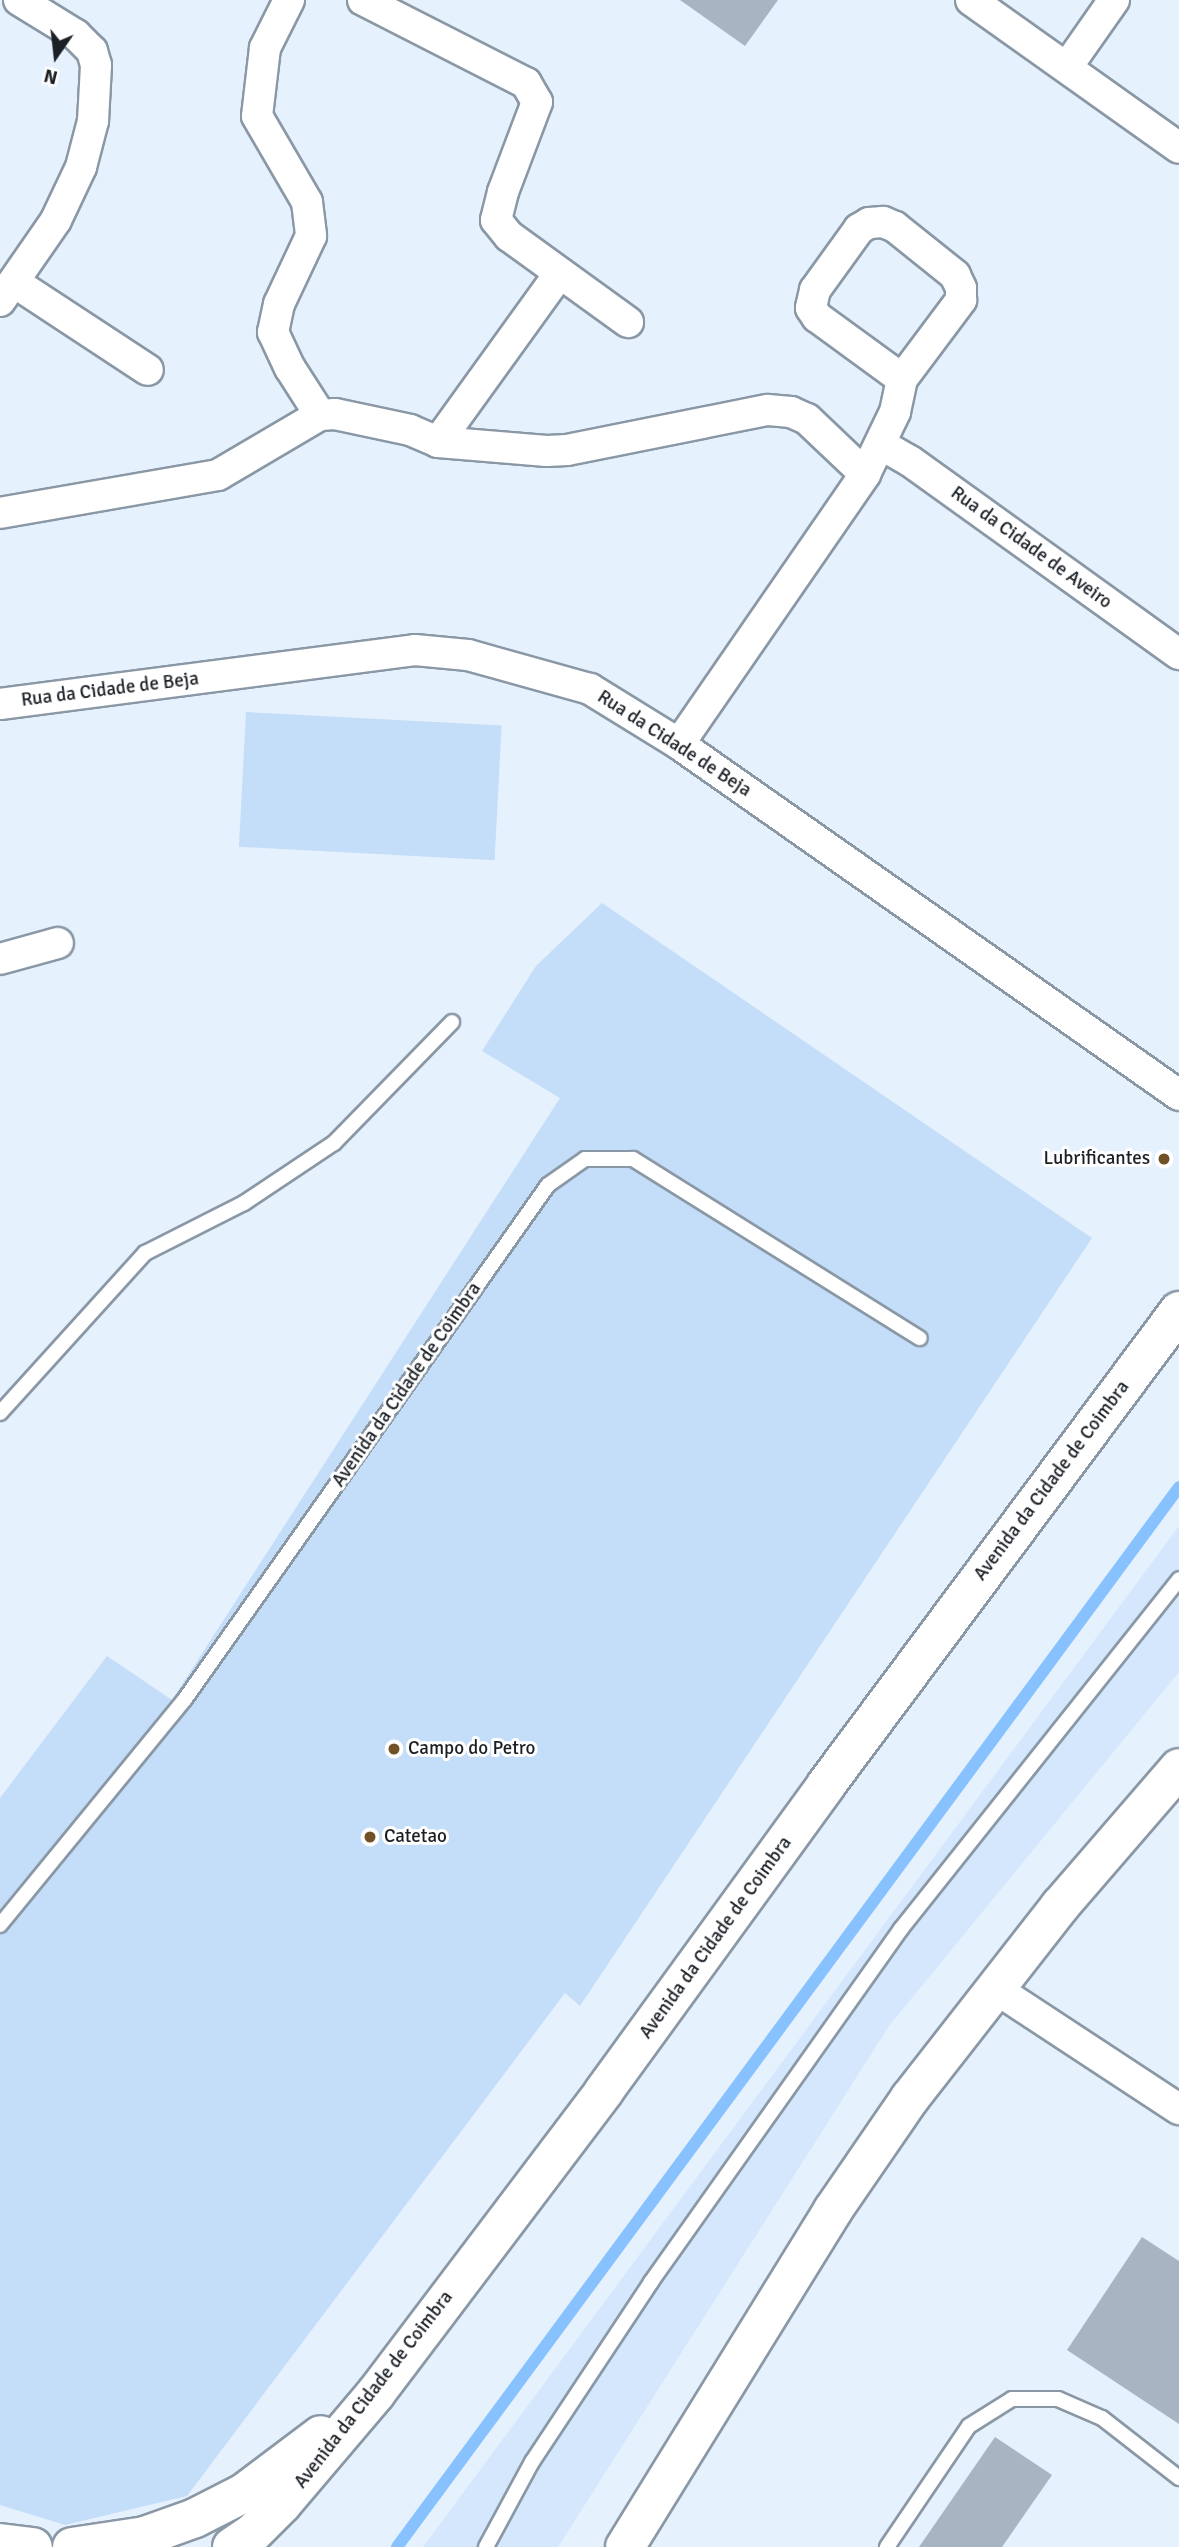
<!DOCTYPE html>
<html>
<head>
<meta charset="utf-8">
<style>
	body { margin:0 }
	#map { position:relative; width:1179px; height:2547px; overflow:hidden; background:#e6f1fe; font-family:Signika,sans-serif }
	div>[style] { position:absolute }
	[style*='--x'] { left:calc(var(--x)*1px); top:calc(var(--y)*1px); width:calc(var(--w)*1px); rotate:calc(var(--a)*1deg) }
	.built>* { inset:0; background:#d4e7fd }
	.green>* { inset:0; background:#c4ddf8; transform-origin:0 0 }
	.stream>* { height:12px; margin:-6px; padding:0 6px; transform-origin:6px; border-radius:6px; background:#88c2fe }
	.building>* { inset:0; background:#a7b5c3 }
	.roads { filter:drop-shadow(2px 0 #8a98a6) drop-shadow(-2px 0 #8a98a6) drop-shadow(0 2px #8a98a6) drop-shadow(0 -2px #8a98a6) }
	.lane>* { height:14px; margin:-7px; padding:0 7px; transform-origin:7px; border-radius:7px; background:#fff }
	.street>* { height:30px; margin:-15px; padding:0 15px; transform-origin:15px; border-radius:15px; background:#fff }
	.secondary>* { height:38px; margin:-19px; padding:0 19px; transform-origin:19px; border-radius:19px; background:#fff }
	.dots>* { width:19px; height:19px; translate:-50% -50%; box-sizing:border-box; border:4px solid #fff; border-radius:50% }
	span { translate:-50% -50%; white-space:nowrap; text-align:center; line-height:1.15; -webkit-text-stroke:6px #fff; paint-order:stroke }
	.street-label { font-size:19px; color:#1b2026 }
	.poi-label { font-size:19px; color:#1b2026 }
	.right { translate:-100% -50%; text-align:right }
	.left { translate:0 -50%; text-align:left }
	.north { position:absolute; left:21px; top:21px; width:70px; height:70px; -webkit-text-stroke:5px #fff; paint-order:stroke; rotate:194deg; font-size:19px; font-weight:700; line-height:28px; text-align:center; color:#1b2026 }
	.north::after { content:''; display:block; margin:auto; width:24px; height:32px; background:#1b2026; clip-path:polygon(50% 0,100% 100%,50% 72%,0 100%) }
</style>
</head>
<body>
<div id="map">
	<div class="built">
		<i style="clip-path:polygon(1179px 1526px,1179px 1672px,889px 2026px,558px 2547px,423px 2547px)"></i>
	</div>
	<div class="green">
		<i style="left:246px;top:712px;width:256px;height:135px;rotate:3deg"></i>
		<i style="clip-path:polygon(602px 903px,1092px 1238px,580px 2006px,565px 1993px,187px 2496px,65px 2525px,0 2505px,0 1798px,107px 1656px,172px 1700px,560px 1098px,482px 1051px,536px 966px)"></i>
	</div>
	<div class="stream">
		<i style="--x:397;--y:2547;--w:1317;--a:-53.58"></i>
	</div>
	<div class="building">
		<i style="clip-path:polygon(680px 0,778px 0,745px 46px)"></i>
		<i style="clip-path:polygon(1142px 2237px,1179px 2261px,1179px 2424px,1067px 2350px)"></i>
		<i style="clip-path:polygon(995px 2437px,1052px 2475px,1002px 2547px,919px 2547px)"></i>
	</div>
	<div class="roads">
		<div class="lane">
			<i style="--x:0;--y:1413;--w:216;--a:-47.8"></i>
			<i style="--x:145;--y:1253;--w:111;--a:-26.8"></i>
			<i style="--x:244;--y:1203;--w:108;--a:-33.7"></i>
			<i style="--x:334;--y:1143;--w:169;--a:-45.7"></i>
			<i style="--x:0;--y:1925;--w:292;--a:-50.7"></i>
			<i style="--x:185;--y:1699;--w:629;--a:-54.77"></i>
			<i style="--x:548;--y:1185;--w:45;--a:-35.1"></i>
			<i style="--x:585;--y:1159;--w:48;--a:0"></i>
			<i style="--x:633;--y:1159;--w:338;--a:32"></i>
			<i style="--x:486;--y:2547;--w:97;--a:-61.6"></i>
			<i style="--x:532;--y:2462;--w:216;--a:-56.5"></i>
			<i style="--x:651;--y:2282;--w:433;--a:-54.7"></i>
			<i style="--x:901;--y:1929;--w:447;--a:-51.5"></i>
			<i style="--x:887;--y:2547;--w:146;--a:-55.9"></i>
			<i style="--x:969;--y:2426;--w:51;--a:-32.1"></i>
			<i style="--x:1012;--y:2399;--w:46;--a:0"></i>
			<i style="--x:1058;--y:2399;--w:48;--a:23.4"></i>
			<i style="--x:1102;--y:2418;--w:98;--a:37.9"></i>
		</div>
		<div class="street">
			<i style="--x:289;--y:0;--w:54;--a:116.6"></i>
			<i style="--x:265;--y:48;--w:68;--a:96.7"></i>
			<i style="--x:257;--y:116;--w:99;--a:59.8"></i>
			<i style="--x:307;--y:202;--w:34;--a:83"></i>
			<i style="--x:311;--y:236;--w:75;--a:115.2"></i>
			<i style="--x:279;--y:304;--w:29;--a:102"></i>
			<i style="--x:273;--y:332;--w:40;--a:65"></i>
			<i style="--x:290;--y:368;--w:56;--a:57.4"></i>
			<i style="--x:363;--y:0;--w:183;--a:27"></i>
			<i style="--x:526;--y:83;--w:22;--a:60"></i>
			<i style="--x:537;--y:102;--w:96;--a:110.7"></i>
			<i style="--x:503;--y:192;--w:29;--a:104"></i>
			<i style="--x:496;--y:220;--w:21;--a:51"></i>
			<i style="--x:509;--y:236;--w:147;--a:35.9"></i>
			<i style="--x:971;--y:0;--w:255;--a:35.4"></i>
			<i style="--x:1067;--y:67;--w:82;--a:-55"></i>
			<i style="--x:14;--y:282;--w:160;--a:33.3"></i>
			<i style="--x:0;--y:301;--w:98;--a:-55.3"></i>
			<i style="--x:56;--y:220;--w:59;--a:-64.7"></i>
			<i style="--x:81;--y:167;--w:48;--a:-75.4"></i>
			<i style="--x:93;--y:121;--w:56;--a:-86.9"></i>
			<i style="--x:96;--y:65;--w:15;--a:-106"></i>
			<i style="--x:92;--y:51;--w:23;--a:-135"></i>
			<i style="--x:76;--y:35;--w:67;--a:-148.4"></i>
			<i style="--x:438;--y:442;--w:208;--a:-54.2"></i>
			<i style="--x:882;--y:445;--w:32;--a:30"></i>
			<i style="--x:910;--y:461;--w:331;--a:35.7"></i>
			<i style="--x:0;--y:513;--w:221;--a:-9.9"></i>
			<i style="--x:218;--y:475;--w:118;--a:-30.5"></i>
			<i style="--x:320;--y:415;--w:15;--a:-4"></i>
			<i style="--x:335;--y:414;--w:77;--a:12"></i>
			<i style="--x:410;--y:430;--w:30;--a:23"></i>
			<i style="--x:438;--y:442;--w:109;--a:4.7"></i>
			<i style="--x:547;--y:451;--w:20;--a:-3"></i>
			<i style="--x:567;--y:450;--w:205;--a:-11.3"></i>
			<i style="--x:768;--y:410;--w:23;--a:5"></i>
			<i style="--x:791;--y:412;--w:17;--a:24"></i>
			<i style="--x:807;--y:419;--w:80;--a:43.5"></i>
			<i style="--x:0;--y:704;--w:418;--a:-7.4"></i>
			<i style="--x:415;--y:650;--w:53;--a:5.4"></i>
			<i style="--x:468;--y:655;--w:127;--a:15.6"></i>
			<i style="--x:590;--y:689;--w:105;--a:31.7"></i>
			<i style="--x:679;--y:744;--w:611;--a:35.07"></i>
			<i style="--x:679;--y:744;--w:328;--a:-55.4"></i>
			<i style="--x:865;--y:474;--w:69;--a:-64.2"></i>
			<i style="--x:895;--y:412;--w:34;--a:-78"></i>
			<i style="--x:902;--y:379;--w:99;--a:-53.2"></i>
			<i style="--x:961;--y:300;--w:12;--a:-90"></i>
			<i style="--x:961;--y:288;--w:14;--a:-115"></i>
			<i style="--x:955;--y:275;--w:77;--a:-141.3"></i>
			<i style="--x:895;--y:227;--w:13;--a:-157"></i>
			<i style="--x:883;--y:222;--w:14;--a:176"></i>
			<i style="--x:869;--y:223;--w:12;--a:149"></i>
			<i style="--x:859;--y:229;--w:75;--a:125.8"></i>
			<i style="--x:815;--y:290;--w:18;--a:103"></i>
			<i style="--x:811;--y:308;--w:11;--a:56"></i>
			<i style="--x:817;--y:317;--w:105;--a:36.1"></i>
			<i style="--x:0;--y:959;--w:60;--a:-15.4"></i>
			<i style="--x:996;--y:1989;--w:219;--a:33.3"></i>
		</div>
		<div class="secondary">
			<i style="--x:0;--y:2543;--w:33;--a:7"></i>
			<i style="--x:72;--y:2547;--w:74;--a:-8.6"></i>
			<i style="--x:145;--y:2536;--w:53;--a:-19.8"></i>
			<i style="--x:195;--y:2518;--w:55;--a:-27"></i>
			<i style="--x:244;--y:2493;--w:96;--a:-37"></i>
			<i style="--x:232;--y:2547;--w:25;--a:-34"></i>
			<i style="--x:253;--y:2533;--w:41;--a:-45"></i>
			<i style="--x:282;--y:2504;--w:145;--a:-49.7"></i>
			<i style="--x:376;--y:2393;--w:378;--a:-52.9"></i>
			<i style="--x:604;--y:2091;--w:378;--a:-54"></i>
			<i style="--x:826;--y:1785;--w:591;--a:-53.32"></i>
			<i style="--x:625;--y:2547;--w:396;--a:-58.3"></i>
			<i style="--x:833;--y:2210;--w:136;--a:-55.5"></i>
			<i style="--x:910;--y:2098;--w:244;--a:-52"></i>
			<i style="--x:1060;--y:1906;--w:182;--a:-49.2"></i>
		</div>
	</div>
	<div class="dots">
		<i style="left:1164px;top:1159px;background:#725128"></i>
		<i style="left:394px;top:1749px;background:#725128"></i>
		<i style="left:370px;top:1837px;background:#725128"></i>
	</div>
	<div class="street-label">
		<span style="left:1031px;top:548px;rotate:36deg">Rua da Cidade de Aveiro</span>
		<span style="left:110px;top:690px;rotate:-7deg">Rua da Cidade de Beja</span>
		<span style="left:674px;top:744px;rotate:33deg">Rua da Cidade de Beja</span>
		<span style="left:407px;top:1385px;rotate:-55deg">Avenida da Cidade de Coimbra</span>
		<span style="left:1052px;top:1481px;rotate:-53deg">Avenida da Cidade de Coimbra</span>
		<span style="left:716px;top:1938px;rotate:-54deg">Avenida da Cidade de Coimbra</span>
		<span style="left:374px;top:2390px;rotate:-52deg">Avenida da Cidade de Coimbra</span>
	</div>
	<div class="poi-label">
		<span class="right" style="left:1150px;top:1159px">Lubrificantes</span>
		<span class="left" style="left:408px;top:1749px">Campo do Petro</span>
		<span class="left" style="left:384px;top:1837px">Catetao</span>
	</div>
	<div class="north">N</div>
</div>
</body>
</html>
